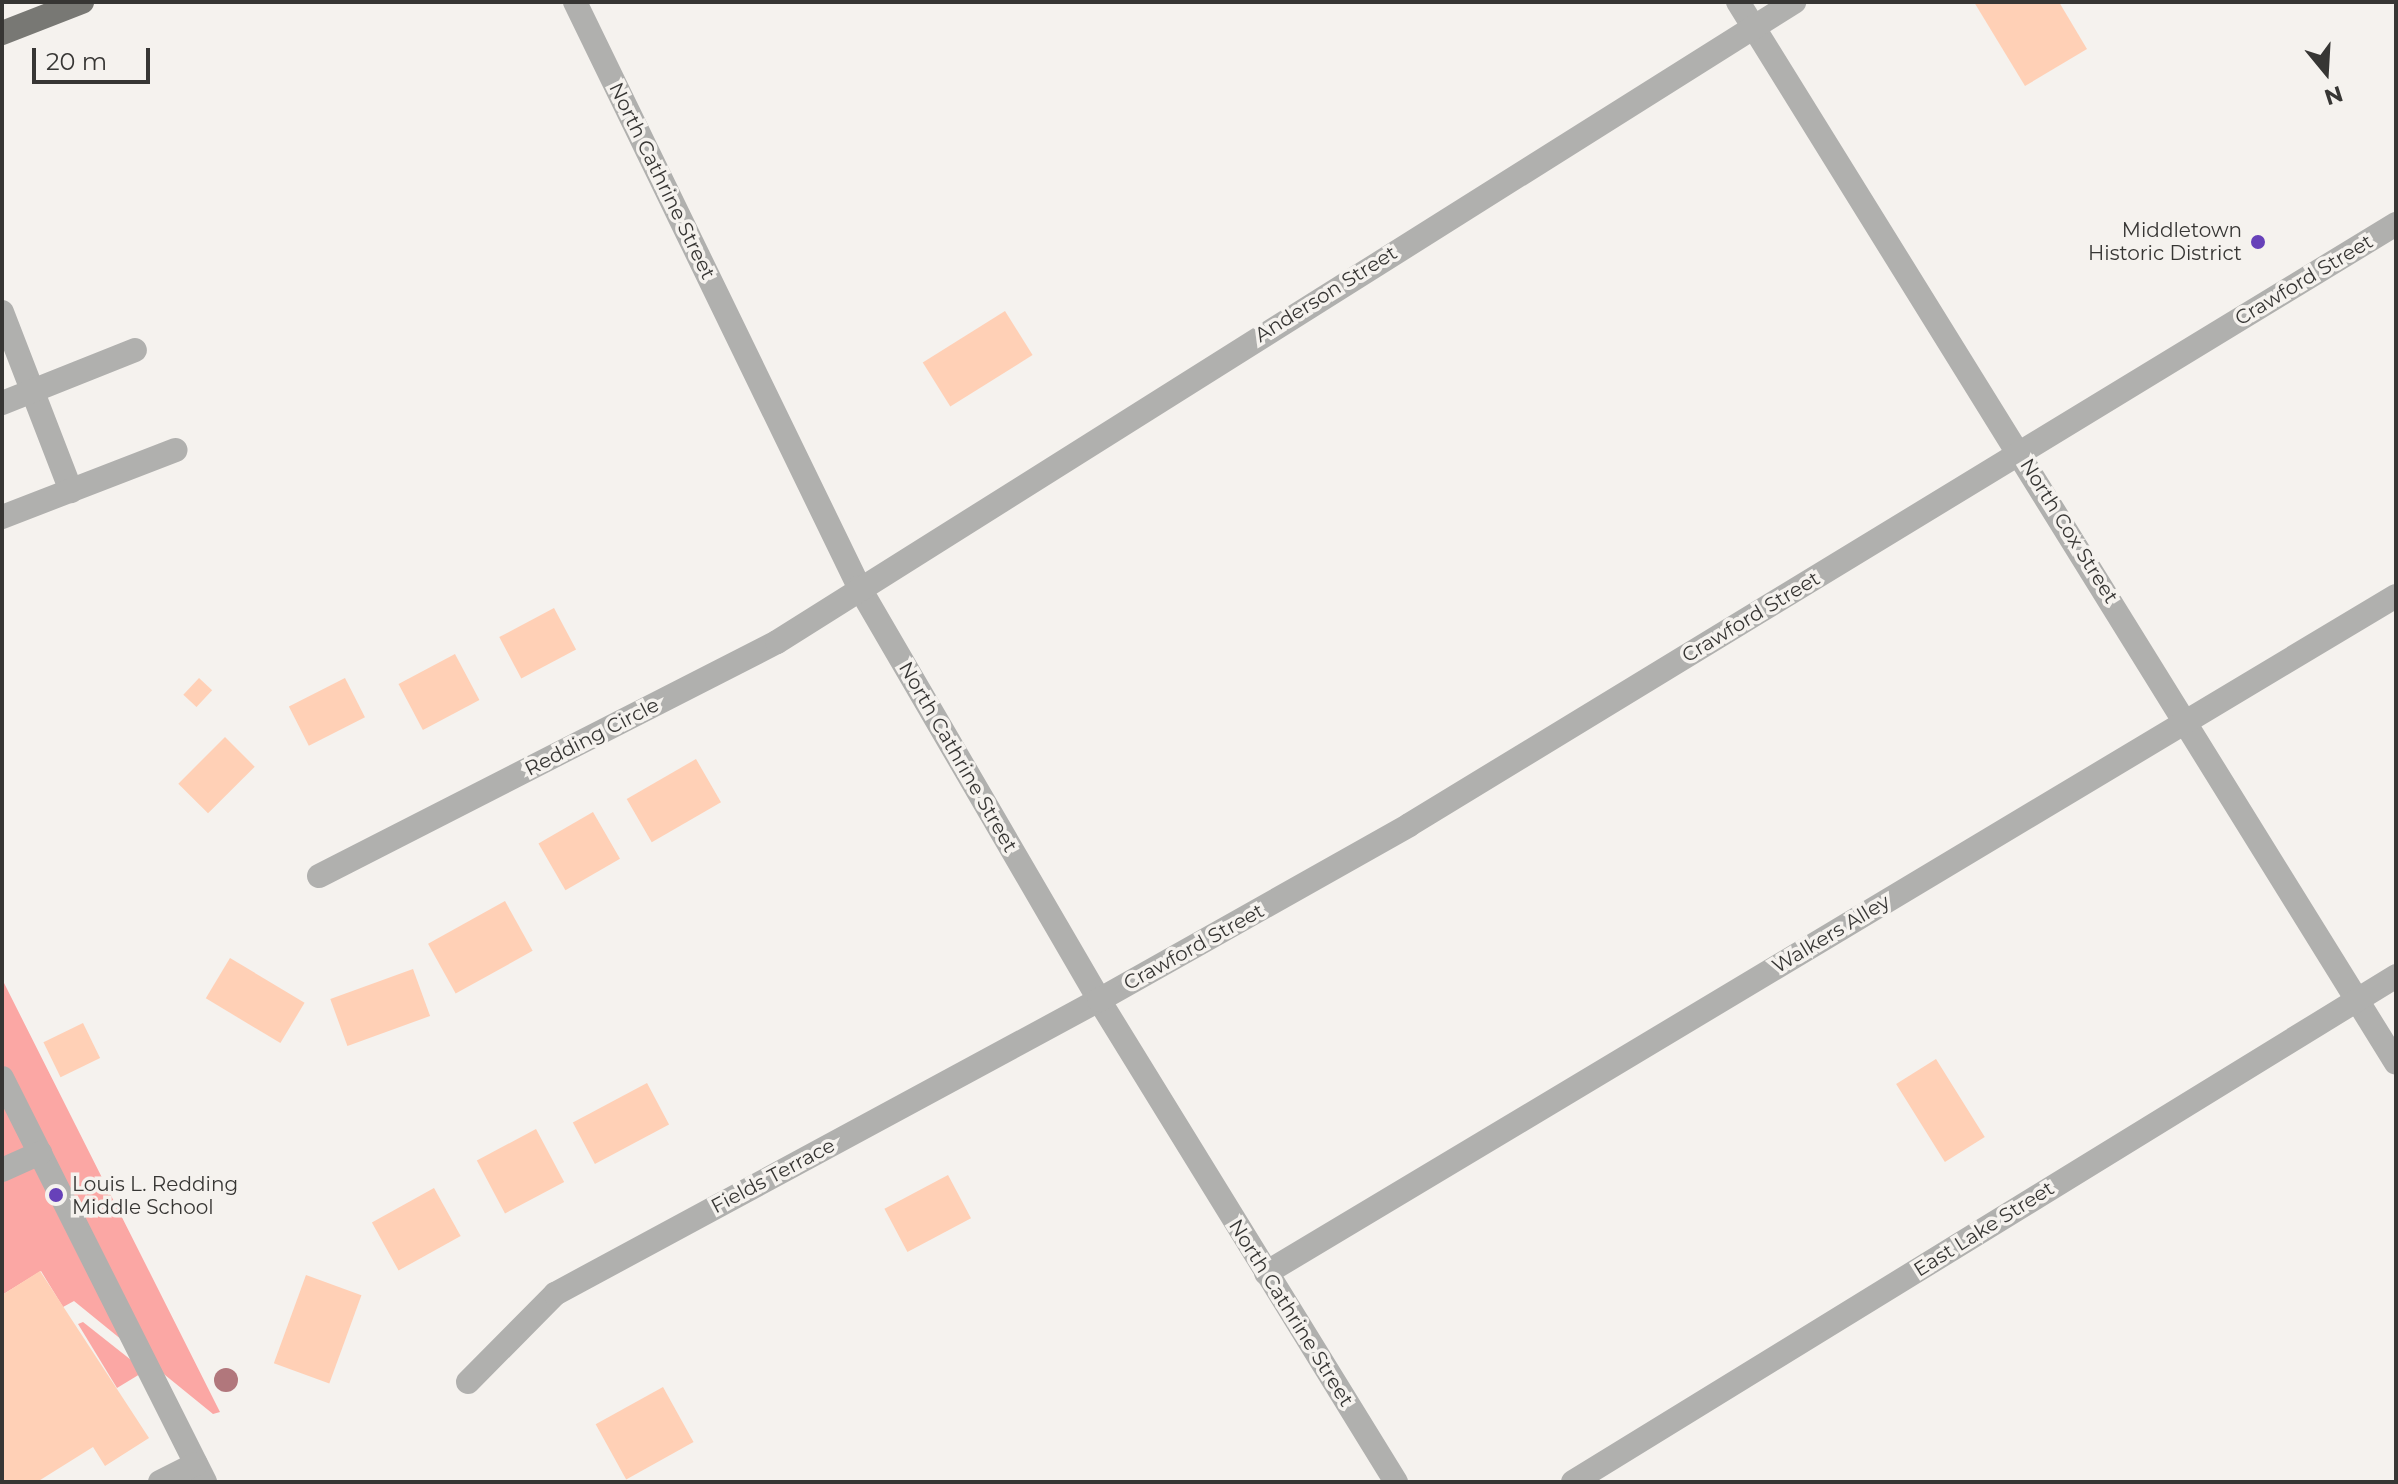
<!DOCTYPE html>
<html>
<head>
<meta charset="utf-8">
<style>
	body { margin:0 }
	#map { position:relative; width:2398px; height:1484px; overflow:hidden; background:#f5f2ee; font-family:Montserrat,sans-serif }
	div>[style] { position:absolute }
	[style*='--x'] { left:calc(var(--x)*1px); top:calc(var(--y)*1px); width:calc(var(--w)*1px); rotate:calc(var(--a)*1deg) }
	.green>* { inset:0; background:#fba7a4 }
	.building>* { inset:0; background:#ffd0b6; transform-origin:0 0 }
	.minor>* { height:24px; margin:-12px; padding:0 12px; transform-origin:12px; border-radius:12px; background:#b0b0ae }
	.major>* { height:24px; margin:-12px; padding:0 12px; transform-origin:12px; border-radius:12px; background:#787874 }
	.trees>* { width:24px; height:24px; margin:-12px; border-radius:50%; background:#b1777c }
	.dots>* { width:22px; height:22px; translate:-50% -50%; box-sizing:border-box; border:4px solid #f5f2ee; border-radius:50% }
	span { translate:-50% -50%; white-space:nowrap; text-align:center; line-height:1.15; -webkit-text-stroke:7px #f5f2ee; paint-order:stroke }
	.street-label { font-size:20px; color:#373634 }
	.poi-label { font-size:20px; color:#373634 }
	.right { translate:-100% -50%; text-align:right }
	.left { translate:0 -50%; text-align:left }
	.frame { position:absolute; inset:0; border:4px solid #373634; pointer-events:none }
	.north { position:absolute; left:2286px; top:32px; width:80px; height:80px; -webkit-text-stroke:6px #f5f2ee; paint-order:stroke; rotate:162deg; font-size:22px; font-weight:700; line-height:32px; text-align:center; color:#373634 }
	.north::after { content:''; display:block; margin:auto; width:28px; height:36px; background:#373634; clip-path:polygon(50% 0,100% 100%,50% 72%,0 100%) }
	.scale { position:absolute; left:32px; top:48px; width:118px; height:36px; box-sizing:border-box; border:4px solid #373634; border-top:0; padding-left:10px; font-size:24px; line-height:28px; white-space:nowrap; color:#373634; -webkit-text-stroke:6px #f5f2ee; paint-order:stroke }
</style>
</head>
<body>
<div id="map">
	<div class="green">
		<i style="clip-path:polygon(2px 979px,220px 1412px,213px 1414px,74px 1301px,63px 1307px,41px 1271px,2px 1295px)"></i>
		<i style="clip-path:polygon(83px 1322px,145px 1371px,117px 1388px,78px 1324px)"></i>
	</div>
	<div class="building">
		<i style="clip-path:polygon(1974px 2px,2059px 2px,2087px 49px,2025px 86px)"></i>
		<i style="left:1005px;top:311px;width:52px;height:97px;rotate:58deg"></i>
		<i style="left:554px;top:608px;width:47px;height:62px;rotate:62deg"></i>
		<i style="left:455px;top:654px;width:52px;height:64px;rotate:62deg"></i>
		<i style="left:199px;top:678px;width:18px;height:23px;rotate:43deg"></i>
		<i style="left:345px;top:678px;width:44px;height:63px;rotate:63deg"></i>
		<i style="left:225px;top:737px;width:42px;height:66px;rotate:45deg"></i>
		<i style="left:696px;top:759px;width:50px;height:80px;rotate:60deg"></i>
		<i style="left:593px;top:812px;width:54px;height:63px;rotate:60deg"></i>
		<i style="left:505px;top:901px;width:57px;height:88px;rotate:61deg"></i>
		<i style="left:230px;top:958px;width:87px;height:47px;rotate:31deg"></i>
		<i style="left:413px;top:969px;width:50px;height:88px;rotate:70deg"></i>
		<i style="left:83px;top:1023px;width:39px;height:44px;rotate:64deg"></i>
		<i style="left:1936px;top:1059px;width:92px;height:47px;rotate:58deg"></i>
		<i style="left:647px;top:1083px;width:47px;height:84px;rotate:62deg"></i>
		<i style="left:536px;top:1129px;width:60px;height:67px;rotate:62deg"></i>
		<i style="left:948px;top:1175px;width:49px;height:72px;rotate:62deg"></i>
		<i style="left:434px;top:1188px;width:55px;height:71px;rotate:61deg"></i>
		<i style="clip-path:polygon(40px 1271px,149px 1438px,105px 1466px,93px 1447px,37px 1482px,2px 1482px,2px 1295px)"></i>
		<i style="left:306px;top:1275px;width:59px;height:94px;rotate:20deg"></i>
		<i style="left:663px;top:1387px;width:63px;height:77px;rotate:61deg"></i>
	</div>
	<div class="minor">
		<i style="--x:575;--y:2;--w:650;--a:64.1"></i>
		<i style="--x:859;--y:587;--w:478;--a:59.8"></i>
		<i style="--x:1099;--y:1000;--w:566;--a:58.36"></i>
		<i style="--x:1738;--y:2;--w:1248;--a:58.19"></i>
		<i style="--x:2;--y:312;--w:192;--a:68.9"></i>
		<i style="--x:2;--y:403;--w:143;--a:-21.7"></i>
		<i style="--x:2;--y:517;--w:186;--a:-21.1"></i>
		<i style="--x:319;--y:876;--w:514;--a:-27.06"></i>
		<i style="--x:777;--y:642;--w:1202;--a:-32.18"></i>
		<i style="--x:2;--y:1078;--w:452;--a:63.3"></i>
		<i style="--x:2;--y:1170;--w:42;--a:-24.1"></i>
		<i style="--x:1266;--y:1273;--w:1317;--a:-30.93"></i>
		<i style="--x:468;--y:1382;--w:124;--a:-45.3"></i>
		<i style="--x:555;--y:1294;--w:618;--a:-28.39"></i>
		<i style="--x:1099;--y:1000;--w:356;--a:-29.4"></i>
		<i style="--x:1409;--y:825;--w:1156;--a:-31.34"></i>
		<i style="--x:160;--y:1482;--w:40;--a:-26.6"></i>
		<i style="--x:1573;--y:1482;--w:966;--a:-31.58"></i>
	</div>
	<div class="major">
		<i style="--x:2;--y:33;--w:86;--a:-21.2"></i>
	</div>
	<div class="trees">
		<i style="left:226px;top:1380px"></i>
	</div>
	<div class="dots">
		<i style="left:2258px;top:242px;background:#6741b9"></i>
		<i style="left:56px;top:1195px;background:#6741b9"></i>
	</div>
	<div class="street-label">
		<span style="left:662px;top:181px;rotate:64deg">North Cathrine Street</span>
		<span style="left:2304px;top:280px;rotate:-31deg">Crawford Street</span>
		<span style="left:1326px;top:294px;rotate:-32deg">Anderson Street</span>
		<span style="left:2069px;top:531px;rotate:58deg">North Cox Street</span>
		<span style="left:1751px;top:617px;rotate:-31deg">Crawford Street</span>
		<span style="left:592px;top:737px;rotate:-27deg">Redding Circle</span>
		<span style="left:958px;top:757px;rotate:60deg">North Cathrine Street</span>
		<span style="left:1831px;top:934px;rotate:-31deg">Walkers Alley</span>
		<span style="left:1194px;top:947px;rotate:-29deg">Crawford Street</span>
		<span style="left:773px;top:1176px;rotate:-28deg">Fields Terrace</span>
		<span style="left:1984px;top:1229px;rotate:-32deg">East Lake Street</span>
		<span style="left:1291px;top:1313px;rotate:58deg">North Cathrine Street</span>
	</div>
	<div class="poi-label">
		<span class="right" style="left:2242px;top:242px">Middletown<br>Historic District</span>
		<span class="left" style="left:72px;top:1196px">Louis L. Redding<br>Middle School</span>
	</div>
	<div class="frame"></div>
	<div class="north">N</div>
	<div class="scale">20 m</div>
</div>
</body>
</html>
